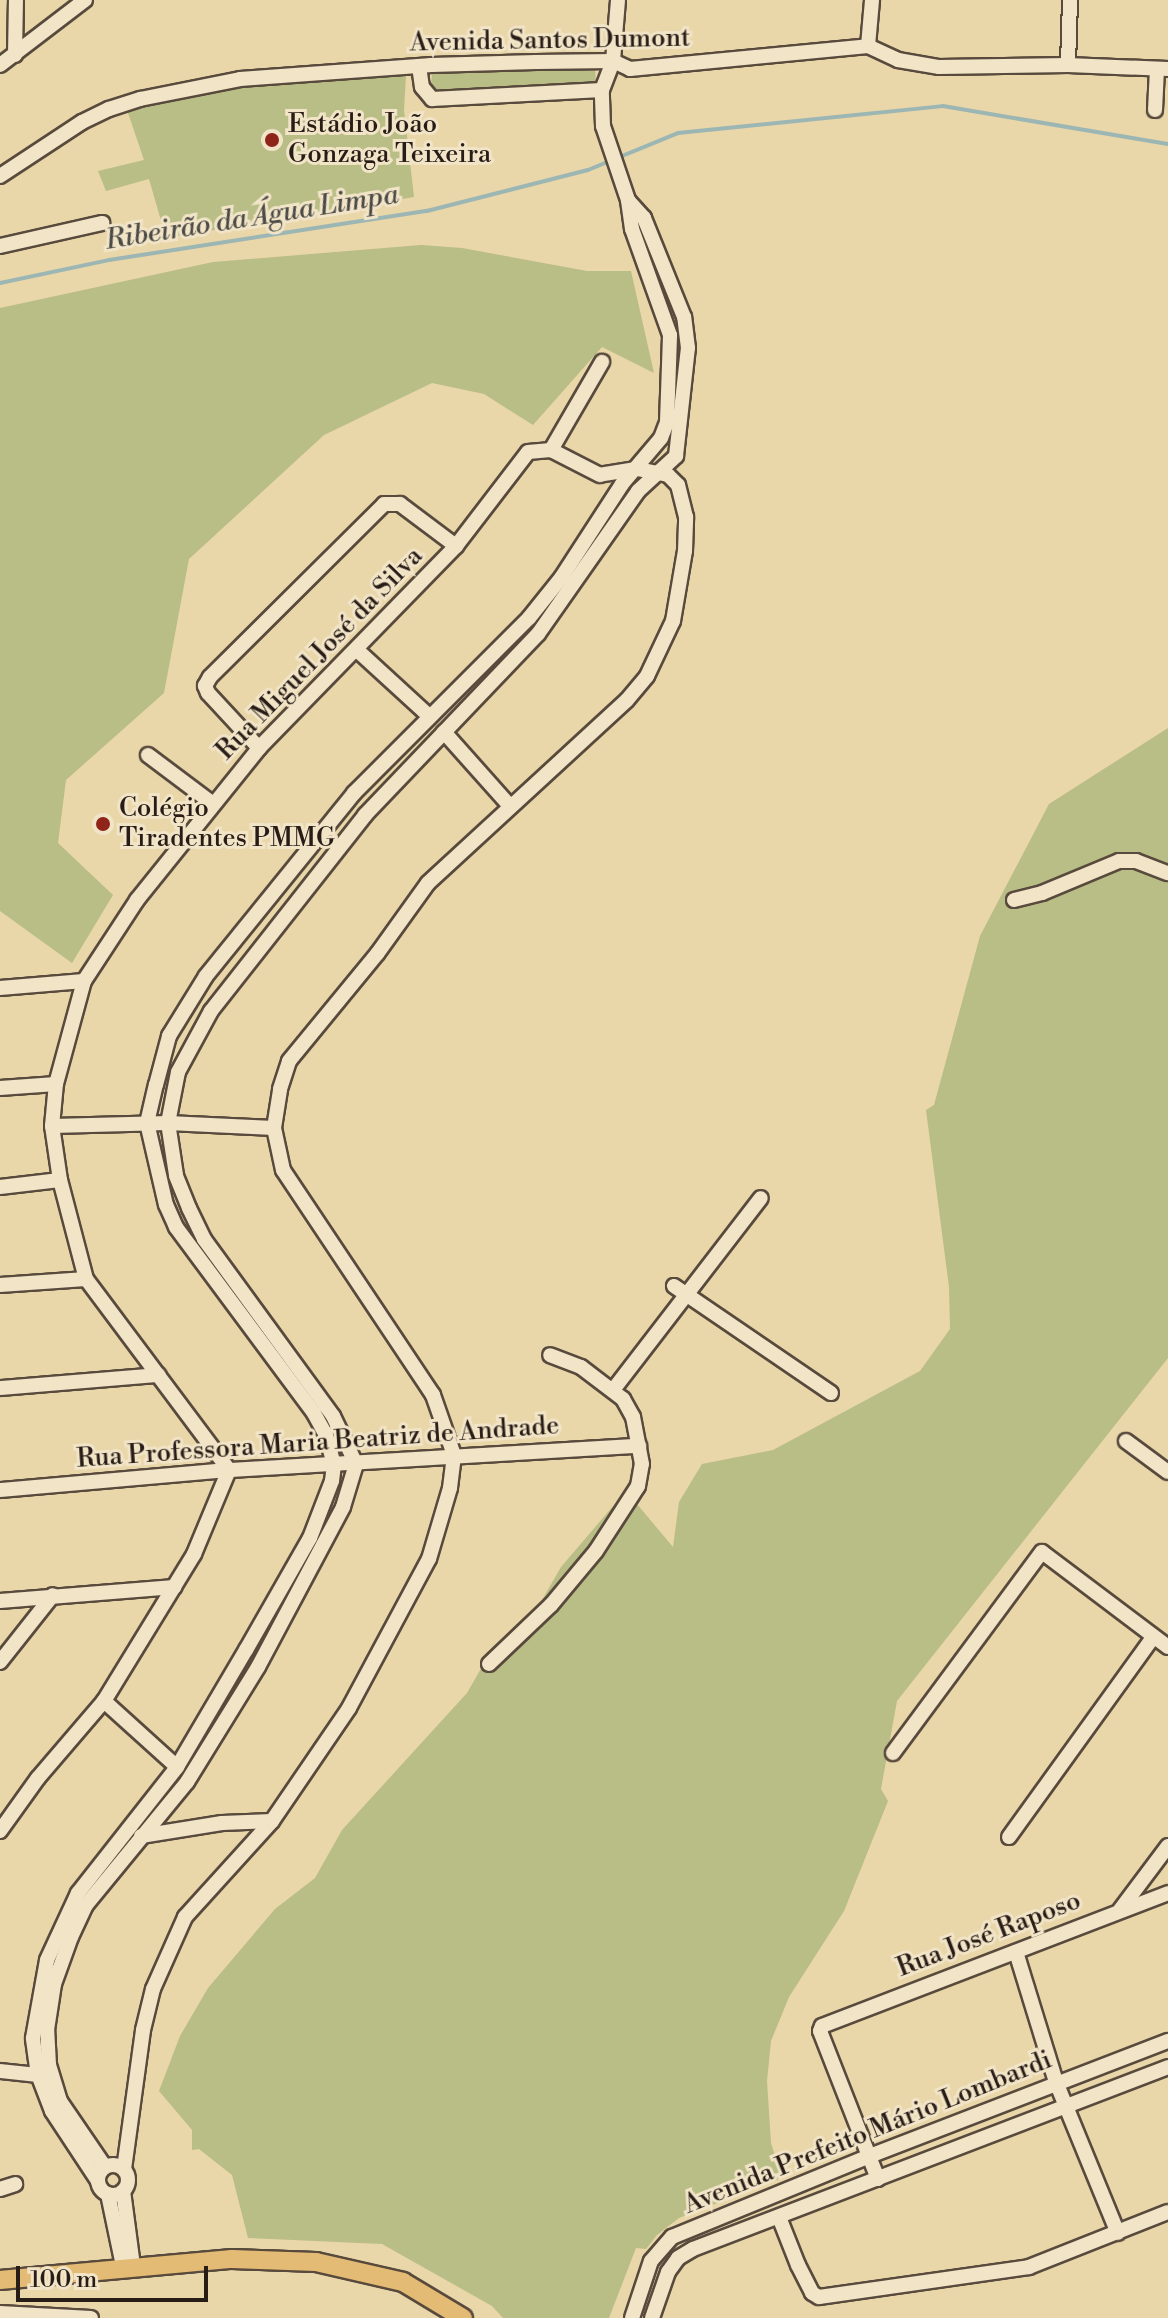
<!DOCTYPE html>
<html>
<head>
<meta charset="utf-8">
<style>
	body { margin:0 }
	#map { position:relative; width:1168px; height:2318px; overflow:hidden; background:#e9d6a9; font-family:"Libre Bodoni",serif }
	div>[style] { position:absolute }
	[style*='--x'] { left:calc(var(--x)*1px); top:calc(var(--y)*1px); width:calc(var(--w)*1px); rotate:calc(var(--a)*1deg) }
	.green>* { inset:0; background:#b9bd86 }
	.stream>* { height:4px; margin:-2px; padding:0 2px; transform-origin:2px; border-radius:2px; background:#9cb6b4 }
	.roads { filter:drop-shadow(2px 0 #584a3c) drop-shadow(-2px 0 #584a3c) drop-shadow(0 2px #584a3c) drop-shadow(0 -2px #584a3c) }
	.minor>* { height:14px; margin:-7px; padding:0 7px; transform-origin:7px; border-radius:7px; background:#f1e4c7 }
	.minor>.ring { margin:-7px; padding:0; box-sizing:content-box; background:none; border:14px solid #f1e4c7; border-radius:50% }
	.major>* { height:18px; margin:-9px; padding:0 9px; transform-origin:9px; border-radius:9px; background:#e4bb74 }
	.dots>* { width:22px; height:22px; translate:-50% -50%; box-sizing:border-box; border:4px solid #f1e4c7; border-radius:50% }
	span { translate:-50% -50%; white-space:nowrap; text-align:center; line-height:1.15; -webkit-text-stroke:6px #f1e4c7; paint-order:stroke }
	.street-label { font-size:26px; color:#281c17 }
	.poi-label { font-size:26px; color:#281c17 }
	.left { translate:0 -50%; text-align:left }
	.water-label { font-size:28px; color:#4b4a46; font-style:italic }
	.scale { position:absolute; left:16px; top:2266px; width:192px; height:36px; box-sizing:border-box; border:4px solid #281c17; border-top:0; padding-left:10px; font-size:24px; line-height:28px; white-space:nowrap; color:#281c17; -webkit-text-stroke:6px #f1e4c7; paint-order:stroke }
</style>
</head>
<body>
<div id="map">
	<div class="green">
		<i style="clip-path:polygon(595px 68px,596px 85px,431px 90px,432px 70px)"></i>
		<i style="clip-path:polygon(406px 75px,404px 110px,414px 197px,166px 238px,149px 179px,106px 191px,98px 171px,144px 160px,127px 110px,243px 87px)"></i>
		<i style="clip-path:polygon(421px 245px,462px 248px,587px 271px,631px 271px,654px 373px,602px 347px,533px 425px,484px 394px,432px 383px,324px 435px,189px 559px,164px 693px,66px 780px,58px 843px,113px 895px,72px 963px,0 911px,0 308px,213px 262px)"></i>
		<i style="clip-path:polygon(1168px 728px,1168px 1358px,897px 1701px,881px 1789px,888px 1801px,844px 1911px,789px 1997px,771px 2041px,767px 2081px,771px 2143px,782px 2178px,679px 2218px,657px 2235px,646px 2249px,636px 2248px,609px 2318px,503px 2318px,492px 2306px,382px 2244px,248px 2238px,232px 2175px,199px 2149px,192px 2150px,192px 2130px,159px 2091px,180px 2036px,208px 1988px,275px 1909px,315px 1878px,342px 1830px,467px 1693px,494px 1646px,534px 1614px,561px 1567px,626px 1491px,673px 1547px,679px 1502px,702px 1464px,773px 1450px,920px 1371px,950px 1329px,949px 1287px,926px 1110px,934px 1105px,980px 936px,1049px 804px)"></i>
	</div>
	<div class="stream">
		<i style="--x:0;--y:283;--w:111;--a:-11.9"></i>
		<i style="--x:109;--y:260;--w:322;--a:-8.8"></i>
		<i style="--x:427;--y:211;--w:166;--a:-14.3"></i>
		<i style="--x:588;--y:170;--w:97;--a:-22.3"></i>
		<i style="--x:678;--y:133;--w:266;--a:-5.8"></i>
		<i style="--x:943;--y:106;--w:228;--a:9.6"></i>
	</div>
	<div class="roads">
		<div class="minor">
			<i style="--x:868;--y:46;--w:46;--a:-85"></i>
			<i style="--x:15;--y:55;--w:55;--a:-89"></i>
			<i style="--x:0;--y:65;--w:107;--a:-37.4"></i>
			<i style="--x:1068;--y:65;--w:65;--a:-88.2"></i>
			<i style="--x:419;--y:66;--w:21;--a:82"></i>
			<i style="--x:422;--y:87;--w:16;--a:50"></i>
			<i style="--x:432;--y:99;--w:170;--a:-3"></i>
			<i style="--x:1155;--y:110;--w:41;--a:-87.2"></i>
			<i style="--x:0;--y:176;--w:98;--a:-33.4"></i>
			<i style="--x:82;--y:122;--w:30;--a:-26"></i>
			<i style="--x:109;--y:109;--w:33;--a:-18"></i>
			<i style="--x:140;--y:99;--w:102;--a:-11.3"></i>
			<i style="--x:240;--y:79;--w:192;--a:-4.2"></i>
			<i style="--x:431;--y:65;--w:105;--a:-1.6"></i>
			<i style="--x:536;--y:62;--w:77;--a:-0.7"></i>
			<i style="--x:613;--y:61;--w:19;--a:25"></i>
			<i style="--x:630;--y:69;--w:239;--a:-5.5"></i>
			<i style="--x:868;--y:46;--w:33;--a:25"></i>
			<i style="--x:898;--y:60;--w:42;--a:9.7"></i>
			<i style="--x:939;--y:67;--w:129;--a:-0.9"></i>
			<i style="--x:1068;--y:65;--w:100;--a:2.3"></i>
			<i style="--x:0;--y:246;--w:105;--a:-12.7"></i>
			<i style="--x:357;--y:650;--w:98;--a:42.5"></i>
			<i style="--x:444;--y:732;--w:98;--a:48.3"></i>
			<i style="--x:259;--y:748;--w:75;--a:-132.8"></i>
			<i style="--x:208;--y:693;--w:8;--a:-113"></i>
			<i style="--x:205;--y:686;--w:10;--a:-61"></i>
			<i style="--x:210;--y:677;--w:245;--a:-44.8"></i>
			<i style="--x:384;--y:504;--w:16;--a:0"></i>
			<i style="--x:400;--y:504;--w:70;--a:36.9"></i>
			<i style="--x:148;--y:755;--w:81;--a:37"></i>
			<i style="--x:1014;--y:900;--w:29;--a:-14"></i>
			<i style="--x:1042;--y:893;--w:83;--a:-22.6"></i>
			<i style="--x:1119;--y:861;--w:17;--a:0"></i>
			<i style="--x:1136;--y:861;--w:34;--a:21"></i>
			<i style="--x:0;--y:988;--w:84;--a:-4.8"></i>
			<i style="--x:0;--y:1088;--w:56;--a:-4.1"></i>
			<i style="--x:52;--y:1126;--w:116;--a:-1.5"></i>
			<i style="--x:168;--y:1123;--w:106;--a:2.7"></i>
			<i style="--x:0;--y:1187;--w:60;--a:-6.7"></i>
			<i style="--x:0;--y:1285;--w:86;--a:-4"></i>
			<i style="--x:674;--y:1286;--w:190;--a:34.3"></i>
			<i style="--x:0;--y:1388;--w:159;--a:-4.7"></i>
			<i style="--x:613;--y:1390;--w:242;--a:-52.4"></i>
			<i style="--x:1126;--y:1441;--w:52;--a:36.4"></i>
			<i style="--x:0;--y:1490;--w:230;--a:-5"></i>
			<i style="--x:229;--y:1470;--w:411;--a:-3.4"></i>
			<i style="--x:0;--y:1601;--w:175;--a:-4.6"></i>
			<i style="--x:0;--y:1662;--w:85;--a:-51.7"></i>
			<i style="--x:489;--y:1664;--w:86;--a:-43.6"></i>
			<i style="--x:551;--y:1605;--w:70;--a:-50.2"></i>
			<i style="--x:596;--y:1551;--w:77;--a:-57.1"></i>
			<i style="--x:638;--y:1486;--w:22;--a:-80"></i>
			<i style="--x:642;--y:1464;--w:48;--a:-100.8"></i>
			<i style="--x:633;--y:1417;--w:21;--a:-119"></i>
			<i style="--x:623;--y:1399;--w:53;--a:-142.7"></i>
			<i style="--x:581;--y:1367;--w:33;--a:-159"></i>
			<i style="--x:104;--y:1701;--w:98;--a:42.1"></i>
			<i style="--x:893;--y:1753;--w:250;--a:-53.5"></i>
			<i style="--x:1042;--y:1552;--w:158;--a:37"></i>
			<i style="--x:0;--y:1831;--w:65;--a:-54.4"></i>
			<i style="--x:38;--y:1778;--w:101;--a:-49.4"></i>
			<i style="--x:104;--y:1701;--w:172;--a:-58.5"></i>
			<i style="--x:194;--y:1554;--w:91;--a:-67.4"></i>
			<i style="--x:229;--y:1470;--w:239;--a:-126.8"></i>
			<i style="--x:86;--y:1279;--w:102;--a:-104.7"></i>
			<i style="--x:60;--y:1180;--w:55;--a:-98.4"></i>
			<i style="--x:52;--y:1126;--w:42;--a:-84.6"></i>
			<i style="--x:56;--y:1084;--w:107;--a:-74.8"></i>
			<i style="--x:84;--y:981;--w:97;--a:-56.8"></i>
			<i style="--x:137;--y:900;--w:195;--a:-51.2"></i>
			<i style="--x:259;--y:748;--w:282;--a:-45.7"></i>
			<i style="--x:456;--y:546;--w:118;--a:-52.5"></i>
			<i style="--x:528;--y:452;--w:23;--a:-5"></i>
			<i style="--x:551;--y:450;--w:102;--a:-59.9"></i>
			<i style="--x:141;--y:1836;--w:82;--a:-9.1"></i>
			<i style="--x:222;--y:1823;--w:50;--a:-2.3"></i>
			<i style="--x:1009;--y:1837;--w:246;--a:-54.2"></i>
			<i style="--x:1120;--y:1910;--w:80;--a:-53.1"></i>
			<i style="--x:1016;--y:1952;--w:136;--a:72.9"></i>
			<i style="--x:1056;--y:2082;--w:163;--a:67.7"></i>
			<i style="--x:0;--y:2071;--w:38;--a:6"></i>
			<i class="ring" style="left:98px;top:2165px;width:16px;height:16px"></i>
			<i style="--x:105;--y:2167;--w:80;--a:-124.3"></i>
			<i style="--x:60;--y:2101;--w:38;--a:-107"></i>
			<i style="--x:49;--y:2065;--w:35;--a:-93"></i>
			<i style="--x:47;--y:2030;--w:47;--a:-81.3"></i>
			<i style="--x:54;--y:1984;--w:50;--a:-70.1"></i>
			<i style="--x:71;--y:1937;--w:35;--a:-65"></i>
			<i style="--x:86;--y:1905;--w:159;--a:-50.6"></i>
			<i style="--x:187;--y:1782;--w:135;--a:-58.3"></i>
			<i style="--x:258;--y:1667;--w:181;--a:-62"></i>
			<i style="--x:343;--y:1507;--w:45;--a:-73.2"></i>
			<i style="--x:356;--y:1464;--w:53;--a:-115.6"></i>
			<i style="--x:333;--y:1416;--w:219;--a:-126.1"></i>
			<i style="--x:204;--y:1239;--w:34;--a:-116"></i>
			<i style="--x:189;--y:1208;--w:35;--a:-112"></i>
			<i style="--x:176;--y:1175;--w:53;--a:-98.7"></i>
			<i style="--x:168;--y:1123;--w:52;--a:-78.9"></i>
			<i style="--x:178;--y:1072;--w:69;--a:-61.6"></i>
			<i style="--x:211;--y:1011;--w:249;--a:-51.8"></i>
			<i style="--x:365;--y:815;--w:250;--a:-46.3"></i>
			<i style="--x:538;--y:634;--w:174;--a:-55"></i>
			<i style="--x:638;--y:491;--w:52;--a:-42.6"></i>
			<i style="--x:676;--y:456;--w:109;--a:-83.7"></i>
			<i style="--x:688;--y:348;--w:31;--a:-97"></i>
			<i style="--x:684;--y:317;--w:107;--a:-112"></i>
			<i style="--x:644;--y:218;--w:24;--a:-132"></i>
			<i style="--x:124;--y:2169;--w:140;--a:-82.2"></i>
			<i style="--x:143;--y:2030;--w:42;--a:-76.3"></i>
			<i style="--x:153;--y:1989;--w:79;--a:-66"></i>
			<i style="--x:185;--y:1917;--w:130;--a:-47.8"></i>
			<i style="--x:272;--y:1821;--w:137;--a:-55.7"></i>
			<i style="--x:349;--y:1708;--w:169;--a:-61.8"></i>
			<i style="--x:429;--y:1559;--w:74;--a:-73.5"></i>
			<i style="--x:450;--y:1488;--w:33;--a:-83"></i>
			<i style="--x:454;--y:1455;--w:64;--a:-109.3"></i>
			<i style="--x:433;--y:1395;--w:270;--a:-123.7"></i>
			<i style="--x:283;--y:1170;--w:43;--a:-102.1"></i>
			<i style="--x:274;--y:1128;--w:39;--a:-81"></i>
			<i style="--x:280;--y:1089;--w:29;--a:-72"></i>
			<i style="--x:289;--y:1061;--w:139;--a:-50.6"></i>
			<i style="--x:377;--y:954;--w:87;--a:-54.3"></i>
			<i style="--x:428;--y:883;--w:270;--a:-42.6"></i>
			<i style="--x:627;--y:700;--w:31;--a:-50"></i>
			<i style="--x:647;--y:676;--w:61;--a:-64.7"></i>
			<i style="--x:673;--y:621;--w:71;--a:-80.3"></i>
			<i style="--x:685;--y:551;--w:34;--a:-88"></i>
			<i style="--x:686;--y:517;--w:33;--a:-104"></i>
			<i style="--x:678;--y:485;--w:14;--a:-135"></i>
			<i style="--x:668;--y:475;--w:33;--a:-169"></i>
			<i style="--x:636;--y:469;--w:36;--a:171"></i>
			<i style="--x:600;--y:475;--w:55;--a:-153"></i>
			<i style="--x:878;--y:2179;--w:159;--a:-111.4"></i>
			<i style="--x:820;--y:2031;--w:5;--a:-68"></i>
			<i style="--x:822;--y:2026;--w:371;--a:-21"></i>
			<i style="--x:98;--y:2181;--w:84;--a:-123.3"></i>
			<i style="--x:52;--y:2111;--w:39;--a:-111"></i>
			<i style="--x:38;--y:2075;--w:37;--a:-98"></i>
			<i style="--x:33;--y:2038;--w:79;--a:-79.8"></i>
			<i style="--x:47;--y:1960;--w:74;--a:-65.2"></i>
			<i style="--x:78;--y:1893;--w:160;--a:-51.8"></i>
			<i style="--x:177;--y:1767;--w:136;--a:-59.5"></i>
			<i style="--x:246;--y:1650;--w:129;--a:-60.3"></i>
			<i style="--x:310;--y:1538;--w:61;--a:-68.9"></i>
			<i style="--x:332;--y:1481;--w:16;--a:-83"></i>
			<i style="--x:334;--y:1465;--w:31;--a:-105"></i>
			<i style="--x:326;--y:1435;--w:25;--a:-119"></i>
			<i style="--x:314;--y:1413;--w:232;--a:-126.6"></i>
			<i style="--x:176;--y:1227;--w:24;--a:-114"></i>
			<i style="--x:166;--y:1205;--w:84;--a:-103"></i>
			<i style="--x:147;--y:1123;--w:39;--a:-77"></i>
			<i style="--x:156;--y:1085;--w:51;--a:-75.1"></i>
			<i style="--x:169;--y:1036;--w:70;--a:-58.3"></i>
			<i style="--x:206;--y:976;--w:235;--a:-51"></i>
			<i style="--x:354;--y:793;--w:247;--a:-45"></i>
			<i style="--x:529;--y:618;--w:51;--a:-51.3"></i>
			<i style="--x:561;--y:578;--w:112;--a:-57"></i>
			<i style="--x:622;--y:484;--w:60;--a:-49.7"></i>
			<i style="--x:661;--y:438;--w:17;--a:-69"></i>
			<i style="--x:667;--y:422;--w:87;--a:-88"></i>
			<i style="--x:670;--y:335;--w:113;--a:-109.7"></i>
			<i style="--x:632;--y:229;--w:29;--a:-98"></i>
			<i style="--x:628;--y:200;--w:78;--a:-108.7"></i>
			<i style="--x:603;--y:126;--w:36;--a:-92"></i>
			<i style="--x:602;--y:90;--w:31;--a:-69"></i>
			<i style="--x:613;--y:61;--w:61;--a:-85.3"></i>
			<i style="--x:0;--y:2189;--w:16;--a:-18"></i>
			<i style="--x:123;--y:2191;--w:76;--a:82.4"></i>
			<i style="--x:108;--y:2194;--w:74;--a:78.2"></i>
			<i style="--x:779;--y:2217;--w:52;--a:68.4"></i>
			<i style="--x:798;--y:2265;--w:31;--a:63"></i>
			<i style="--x:812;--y:2293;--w:8;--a:30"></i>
			<i style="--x:819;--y:2297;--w:212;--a:-8.1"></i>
			<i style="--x:1029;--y:2267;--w:149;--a:-21.6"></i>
			<i style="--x:0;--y:2313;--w:91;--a:3.1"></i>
			<i style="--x:632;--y:2318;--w:60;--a:-71.6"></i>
			<i style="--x:651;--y:2261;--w:32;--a:-49"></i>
			<i style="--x:672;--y:2237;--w:211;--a:-22.3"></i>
			<i style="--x:867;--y:2157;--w:323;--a:-21.1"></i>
			<i style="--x:652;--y:2318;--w:49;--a:-70.8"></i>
			<i style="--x:668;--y:2272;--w:17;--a:-54"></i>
			<i style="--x:678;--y:2258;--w:17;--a:-31"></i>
			<i style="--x:693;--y:2249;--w:509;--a:-20.96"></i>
		</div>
		<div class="major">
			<i style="--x:0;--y:2280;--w:233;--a:-5.2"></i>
			<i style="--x:232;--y:2259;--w:84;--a:2"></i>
			<i style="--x:316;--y:2262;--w:89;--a:12.9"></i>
			<i style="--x:403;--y:2282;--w:70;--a:31"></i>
		</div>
	</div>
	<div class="dots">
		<i style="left:272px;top:140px;background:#8f2418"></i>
		<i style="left:103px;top:824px;background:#8f2418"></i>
	</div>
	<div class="street-label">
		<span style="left:550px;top:41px;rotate:-1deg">Avenida Santos Dumont</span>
		<span style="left:320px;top:654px;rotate:-46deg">Rua Miguel José da Silva</span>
		<span style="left:318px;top:1443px;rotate:-4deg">Rua Professora Maria Beatriz de Andrade</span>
		<span style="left:989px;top:1935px;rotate:-21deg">Rua José Raposo</span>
		<span style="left:868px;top:2133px;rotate:-22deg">Avenida Prefeito Mário Lombardi</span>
	</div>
	<div class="poi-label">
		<span class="left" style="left:288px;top:140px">Estádio João<br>Gonzaga Teixeira</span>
		<span class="left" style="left:119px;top:824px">Colégio<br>Tiradentes PMMG</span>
	</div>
	<div class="water-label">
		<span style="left:252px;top:218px;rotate:-9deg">Ribeirão da Água Limpa</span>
	</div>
	<div class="scale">100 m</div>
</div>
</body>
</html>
